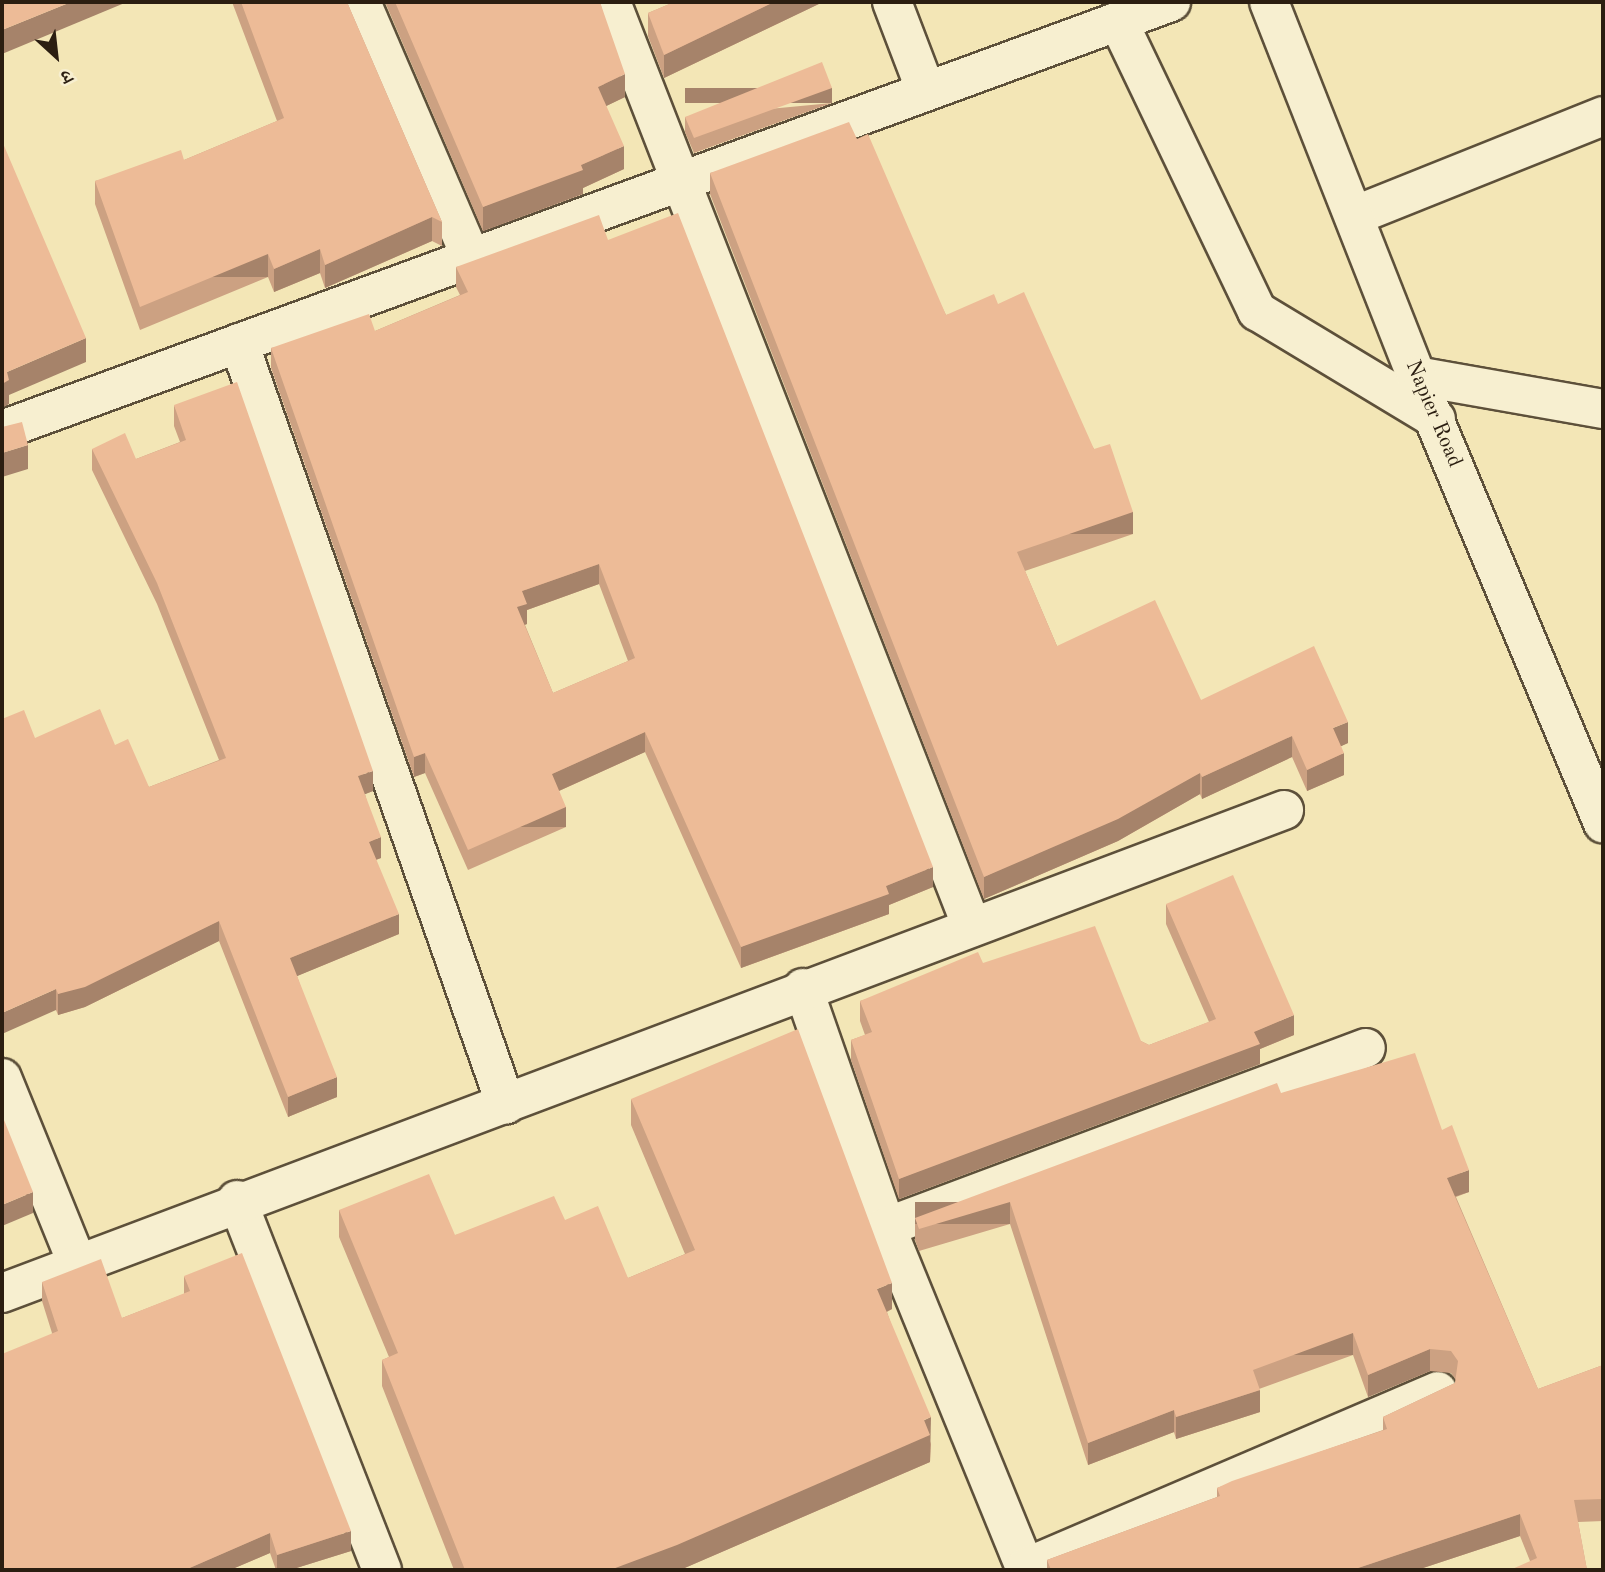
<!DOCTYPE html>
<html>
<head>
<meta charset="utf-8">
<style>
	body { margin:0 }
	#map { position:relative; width:1605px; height:1572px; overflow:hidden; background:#f3e6b6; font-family:"Old Standard TT","Noto Serif Devanagari",serif }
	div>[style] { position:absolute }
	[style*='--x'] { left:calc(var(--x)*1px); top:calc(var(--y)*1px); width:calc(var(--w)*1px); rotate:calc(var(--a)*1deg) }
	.roads { filter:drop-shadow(2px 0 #5d503a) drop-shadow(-2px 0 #5d503a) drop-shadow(0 2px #5d503a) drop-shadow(0 -2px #5d503a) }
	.street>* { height:38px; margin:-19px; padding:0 19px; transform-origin:19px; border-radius:19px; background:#f7efd0 }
	.secondary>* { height:38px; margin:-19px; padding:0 19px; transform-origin:19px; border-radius:19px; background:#f7efd0 }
	.wall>* { inset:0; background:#cca182 }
	.shaded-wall>* { inset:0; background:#a6836a; transform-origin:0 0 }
	.building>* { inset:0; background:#edbb97 }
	span { translate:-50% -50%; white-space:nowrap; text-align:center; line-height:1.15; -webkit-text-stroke:7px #f7efd0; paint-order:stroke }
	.street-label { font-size:21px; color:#2b1e11 }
	.frame { position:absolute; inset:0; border:4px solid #2b1e11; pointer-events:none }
	.north { position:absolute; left:21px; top:21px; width:70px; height:70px; -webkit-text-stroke:5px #f7efd0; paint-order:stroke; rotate:153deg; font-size:19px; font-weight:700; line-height:28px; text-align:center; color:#2b1e11 }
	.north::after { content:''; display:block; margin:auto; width:24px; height:32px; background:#2b1e11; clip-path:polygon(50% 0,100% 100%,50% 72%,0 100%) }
</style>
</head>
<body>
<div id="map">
	<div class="roads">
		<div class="street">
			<i style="--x:361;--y:2;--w:279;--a:66.7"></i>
			<i style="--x:611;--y:2;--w:993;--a:68.68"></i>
			<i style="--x:892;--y:2;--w:95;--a:69.1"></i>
			<i style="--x:1118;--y:21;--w:322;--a:64.4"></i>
			<i style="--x:1257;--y:311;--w:209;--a:31.1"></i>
			<i style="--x:1356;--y:215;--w:266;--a:-21.8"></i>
			<i style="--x:239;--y:343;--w:807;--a:70.69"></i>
			<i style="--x:1416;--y:376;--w:190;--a:10"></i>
			<i style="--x:2;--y:430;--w:1245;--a:-20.11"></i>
			<i style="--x:803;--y:988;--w:253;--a:70.8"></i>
			<i style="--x:886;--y:1227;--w:370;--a:67.8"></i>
			<i style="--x:2;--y:1078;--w:202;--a:67.9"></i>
			<i style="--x:237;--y:1200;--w:397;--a:68.6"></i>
			<i style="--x:886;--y:1227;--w:512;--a:-20.45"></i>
			<i style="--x:2;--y:1293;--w:1370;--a:-20.64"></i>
			<i style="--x:1025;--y:1568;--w:449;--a:-23.2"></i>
		</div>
		<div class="secondary">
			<i style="--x:1269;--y:2;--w:402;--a:68.5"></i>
			<i style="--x:1416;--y:376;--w:485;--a:67.3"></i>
		</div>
	</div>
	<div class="wall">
		<i style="clip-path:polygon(232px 2px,347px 2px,442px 222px,442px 246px,432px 241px,325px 288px,320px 273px,274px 292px,268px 277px,140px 330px,95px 204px,95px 181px,184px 160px,277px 121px)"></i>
		<i style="clip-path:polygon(385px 2px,600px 2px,625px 97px,606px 106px,624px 169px,583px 188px,583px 194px,483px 231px)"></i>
		<i style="clip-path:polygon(671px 2px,823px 2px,664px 78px,648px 36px,648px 13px,672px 3px)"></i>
		<i style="clip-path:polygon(832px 103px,694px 153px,685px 132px,685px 117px)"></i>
		<i style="clip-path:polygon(857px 139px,946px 315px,998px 304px,1094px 449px,1133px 534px,1025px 571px,1057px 646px,1201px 700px,1348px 743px,1341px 746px,1344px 775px,1307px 791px,1292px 757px,1202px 799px,1200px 794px,1118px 841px,984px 899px,710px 194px,710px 173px)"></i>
		<i style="clip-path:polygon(evenodd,608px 240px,933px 887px,889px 905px,889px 914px,741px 968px,645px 752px,559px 791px,566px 827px,468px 870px,425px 773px,414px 777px,271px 368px,271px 348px,375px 331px,460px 295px,456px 287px,456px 267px,608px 240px,599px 584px,628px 661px,553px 693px,525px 625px,527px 624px,527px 610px,599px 584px)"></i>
		<i style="clip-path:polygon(174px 405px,373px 791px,365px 794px,381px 858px,376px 860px,399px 934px,297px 976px,337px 1097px,288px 1117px,219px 941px,85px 1007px,58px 1015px,56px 1010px,35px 738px,115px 745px,149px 787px,219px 760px,157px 604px,92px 470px,92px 449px,136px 459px,180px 442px,174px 426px)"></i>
		<i style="clip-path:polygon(1166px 904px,1294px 1035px,1260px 1049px,1260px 1064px,899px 1199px,851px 1060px,851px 1040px,865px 1035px,860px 1021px,860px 1001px,983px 963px,1149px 1045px,1209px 1022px,1166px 924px)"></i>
		<i style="clip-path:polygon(1281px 1093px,1442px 1130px,1469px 1192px,1456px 1197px,1538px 1389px,1603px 1365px,1603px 1521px,1578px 1522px,1587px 1570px,1530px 1561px,1520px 1536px,1417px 1570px,1047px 1570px,1047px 1560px,1217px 1497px,1217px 1488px,1383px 1430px,1383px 1417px,1455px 1383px,1456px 1380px,1451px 1373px,1430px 1371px,1368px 1397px,1353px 1355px,1259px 1389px,1260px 1412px,1176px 1439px,1174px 1432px,1088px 1465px,1010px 1224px,919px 1251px,915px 1240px,915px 1218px)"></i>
		<i style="clip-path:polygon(631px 1099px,892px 1309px,887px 1312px,931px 1444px,930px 1462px,680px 1570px,454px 1570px,382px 1386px,382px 1360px,389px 1357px,339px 1237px,339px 1210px,455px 1235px,565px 1220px,628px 1278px,685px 1254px,631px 1125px)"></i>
		<i style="clip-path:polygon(184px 1276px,351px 1551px,290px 1570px,276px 1570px,270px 1553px,230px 1570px,2px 1570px,52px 1333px,42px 1301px,42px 1282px,122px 1318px,184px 1294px)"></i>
	</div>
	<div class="shaded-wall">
		<i style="clip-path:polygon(71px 2px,127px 2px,2px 54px,2px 30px)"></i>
		<i style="clip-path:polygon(774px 2px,823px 2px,664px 78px,664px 55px)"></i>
		<i style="clip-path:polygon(625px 74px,625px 97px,598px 110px,598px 87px)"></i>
		<i style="left:832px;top:88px;width:15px;height:147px;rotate:90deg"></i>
		<i style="clip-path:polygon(624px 146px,624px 169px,583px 188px,583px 194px,483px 231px,483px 207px,581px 165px)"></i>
		<i style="clip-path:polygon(432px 217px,432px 241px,325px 288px,325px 265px)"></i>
		<i style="clip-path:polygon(320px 249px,320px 273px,274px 292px,274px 269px)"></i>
		<i style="left:268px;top:254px;width:23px;height:139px;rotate:90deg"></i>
		<i style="clip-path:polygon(86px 338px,86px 362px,9px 395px,9px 404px,2px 408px,2px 384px,7px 372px)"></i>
		<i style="clip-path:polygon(28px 445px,28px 469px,2px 477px,2px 453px)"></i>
		<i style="left:1133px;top:512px;width:22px;height:123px;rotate:90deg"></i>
		<i style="clip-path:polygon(599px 564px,599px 584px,527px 610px,527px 624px,517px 627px,517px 607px,522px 591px)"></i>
		<i style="clip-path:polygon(1348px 722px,1348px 743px,1333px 750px,1333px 728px)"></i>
		<i style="clip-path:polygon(645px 732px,645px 752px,552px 794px,552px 774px)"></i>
		<i style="clip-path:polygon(1292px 736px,1292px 757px,1202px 799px,1202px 777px)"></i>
		<i style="clip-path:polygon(425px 753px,425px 773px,414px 777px,414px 757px)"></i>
		<i style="clip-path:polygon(1344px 753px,1344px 775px,1307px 791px,1307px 770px)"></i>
		<i style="clip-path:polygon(373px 771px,373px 791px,358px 797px,358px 776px)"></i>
		<i style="clip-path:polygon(1200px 773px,1200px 794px,1118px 841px,984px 899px,984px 877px)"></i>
		<i style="left:566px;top:807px;width:20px;height:107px;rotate:90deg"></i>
		<i style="clip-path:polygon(381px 837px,381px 858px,369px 862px,369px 842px)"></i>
		<i style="clip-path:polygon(933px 867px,933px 887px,889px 905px,889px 914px,741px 968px,741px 947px,886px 886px)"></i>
		<i style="clip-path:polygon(399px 914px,399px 934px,290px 979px,290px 958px)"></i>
		<i style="clip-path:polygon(219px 921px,219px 941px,85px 1007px,58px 1015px,58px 994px)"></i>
		<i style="clip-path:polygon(56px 989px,56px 1010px,2px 1034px,2px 1013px)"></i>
		<i style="clip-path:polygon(1294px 1015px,1294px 1035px,1260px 1049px,1260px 1064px,899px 1199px,899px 1179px)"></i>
		<i style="clip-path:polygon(337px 1077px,337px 1097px,288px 1117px,288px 1097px)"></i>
		<i style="clip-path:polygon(1469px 1170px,1469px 1192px,1447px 1199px,1447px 1178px)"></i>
		<i style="clip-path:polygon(33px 1192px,33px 1213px,2px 1226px,2px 1205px)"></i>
		<i style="left:1010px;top:1202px;width:22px;height:95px;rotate:90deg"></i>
		<i style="clip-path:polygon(892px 1283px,892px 1309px,877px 1316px,877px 1289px)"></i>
		<i style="left:1353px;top:1333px;width:22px;height:107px;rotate:90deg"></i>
		<i style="clip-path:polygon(1430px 1349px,1430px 1371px,1368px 1397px,1368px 1375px)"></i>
		<i style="clip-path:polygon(1260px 1390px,1260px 1412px,1176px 1439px,1176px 1417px)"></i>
		<i style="clip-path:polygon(1174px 1410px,1174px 1432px,1088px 1465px,1088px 1443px)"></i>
		<i style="clip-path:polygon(931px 1417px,930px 1462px,680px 1570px,610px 1570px)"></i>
		<i style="clip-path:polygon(1520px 1514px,1520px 1536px,1417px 1570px,1352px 1570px)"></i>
		<i style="clip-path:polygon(351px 1531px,351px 1551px,290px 1570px,277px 1570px,277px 1555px)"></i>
		<i style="clip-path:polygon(270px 1533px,270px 1553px,230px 1570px,185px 1570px)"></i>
	</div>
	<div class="building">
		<i style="clip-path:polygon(2px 2px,71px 2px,2px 30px)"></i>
		<i style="clip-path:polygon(241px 2px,347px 2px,442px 222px,432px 217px,325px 265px,320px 249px,274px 269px,268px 254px,140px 307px,95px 181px,181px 150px,184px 160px,284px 118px)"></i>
		<i style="clip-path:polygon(395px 2px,600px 2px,625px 74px,598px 87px,624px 146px,581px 165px,583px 170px,483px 207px)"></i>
		<i style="clip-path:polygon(674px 2px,774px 2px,664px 55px,648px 13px)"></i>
		<i style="clip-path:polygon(822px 62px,832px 88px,694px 138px,685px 117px)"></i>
		<i style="clip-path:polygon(849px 122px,857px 139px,868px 134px,946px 315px,994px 294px,998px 304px,1024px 292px,1094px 449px,1110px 444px,1133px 512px,1017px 552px,1057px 646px,1155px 600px,1201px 700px,1314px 646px,1348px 722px,1333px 728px,1344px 753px,1307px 770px,1292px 736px,1202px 777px,1200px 773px,1118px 819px,984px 877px,710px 173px)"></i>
		<i style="clip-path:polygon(2px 141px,86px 338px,7px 372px,9px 380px,2px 384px)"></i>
		<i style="clip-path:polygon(evenodd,678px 213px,933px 867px,886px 886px,889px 894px,741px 947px,645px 732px,552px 774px,566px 807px,468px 850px,425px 753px,414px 757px,271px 348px,369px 314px,375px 331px,468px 292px,456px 267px,599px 215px,608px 240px,678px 213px,599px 564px,635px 658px,553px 693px,517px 607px,527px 604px,522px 591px,599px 564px)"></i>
		<i style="clip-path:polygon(237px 382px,373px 771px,358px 776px,381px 837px,369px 842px,399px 914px,290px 958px,337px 1077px,288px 1097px,219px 921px,85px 987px,58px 994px,56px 989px,2px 1013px,2px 719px,24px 710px,35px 738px,100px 709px,115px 745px,128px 739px,149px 787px,226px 758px,157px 583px,92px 449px,125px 433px,136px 459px,186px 440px,174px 405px)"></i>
		<i style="clip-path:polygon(22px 422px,28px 445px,2px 453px,2px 427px)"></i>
		<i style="clip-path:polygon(1233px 875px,1294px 1015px,1254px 1032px,1260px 1044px,899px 1179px,851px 1040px,872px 1032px,860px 1001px,978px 952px,983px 963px,1095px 926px,1141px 1041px,1149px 1045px,1216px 1019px,1166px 904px)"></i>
		<i style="clip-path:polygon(798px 1029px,892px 1283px,877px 1289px,931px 1417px,924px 1420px,930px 1435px,677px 1545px,610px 1570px,465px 1570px,382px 1360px,398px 1353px,339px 1210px,429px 1174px,455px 1235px,554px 1196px,565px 1220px,598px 1206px,628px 1278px,695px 1250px,631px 1099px)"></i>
		<i style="clip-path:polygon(1415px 1053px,1442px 1130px,1452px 1125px,1469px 1170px,1447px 1178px,1538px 1389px,1603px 1365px,1603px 1499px,1574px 1500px,1587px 1570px,1510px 1570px,1537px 1558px,1520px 1514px,1352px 1570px,1051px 1570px,1047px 1560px,1220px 1496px,1217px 1488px,1232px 1481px,1387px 1429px,1383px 1417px,1455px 1383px,1458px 1361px,1451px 1351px,1430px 1349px,1368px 1375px,1353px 1333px,1253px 1370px,1260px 1390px,1176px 1417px,1174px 1410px,1088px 1443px,1010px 1202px,919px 1229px,915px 1218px,1277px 1083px,1281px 1093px)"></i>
		<i style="clip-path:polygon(2px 1115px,33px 1192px,2px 1205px)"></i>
		<i style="clip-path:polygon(242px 1253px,351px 1531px,277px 1555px,270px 1533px,185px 1570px,2px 1570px,2px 1354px,58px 1331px,42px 1282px,101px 1259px,122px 1318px,190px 1291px,184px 1276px)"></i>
	</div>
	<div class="street-label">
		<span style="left:1433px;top:414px;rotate:67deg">Napier Road</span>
	</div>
	<div class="frame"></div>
	<div class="north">उ</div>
</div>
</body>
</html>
